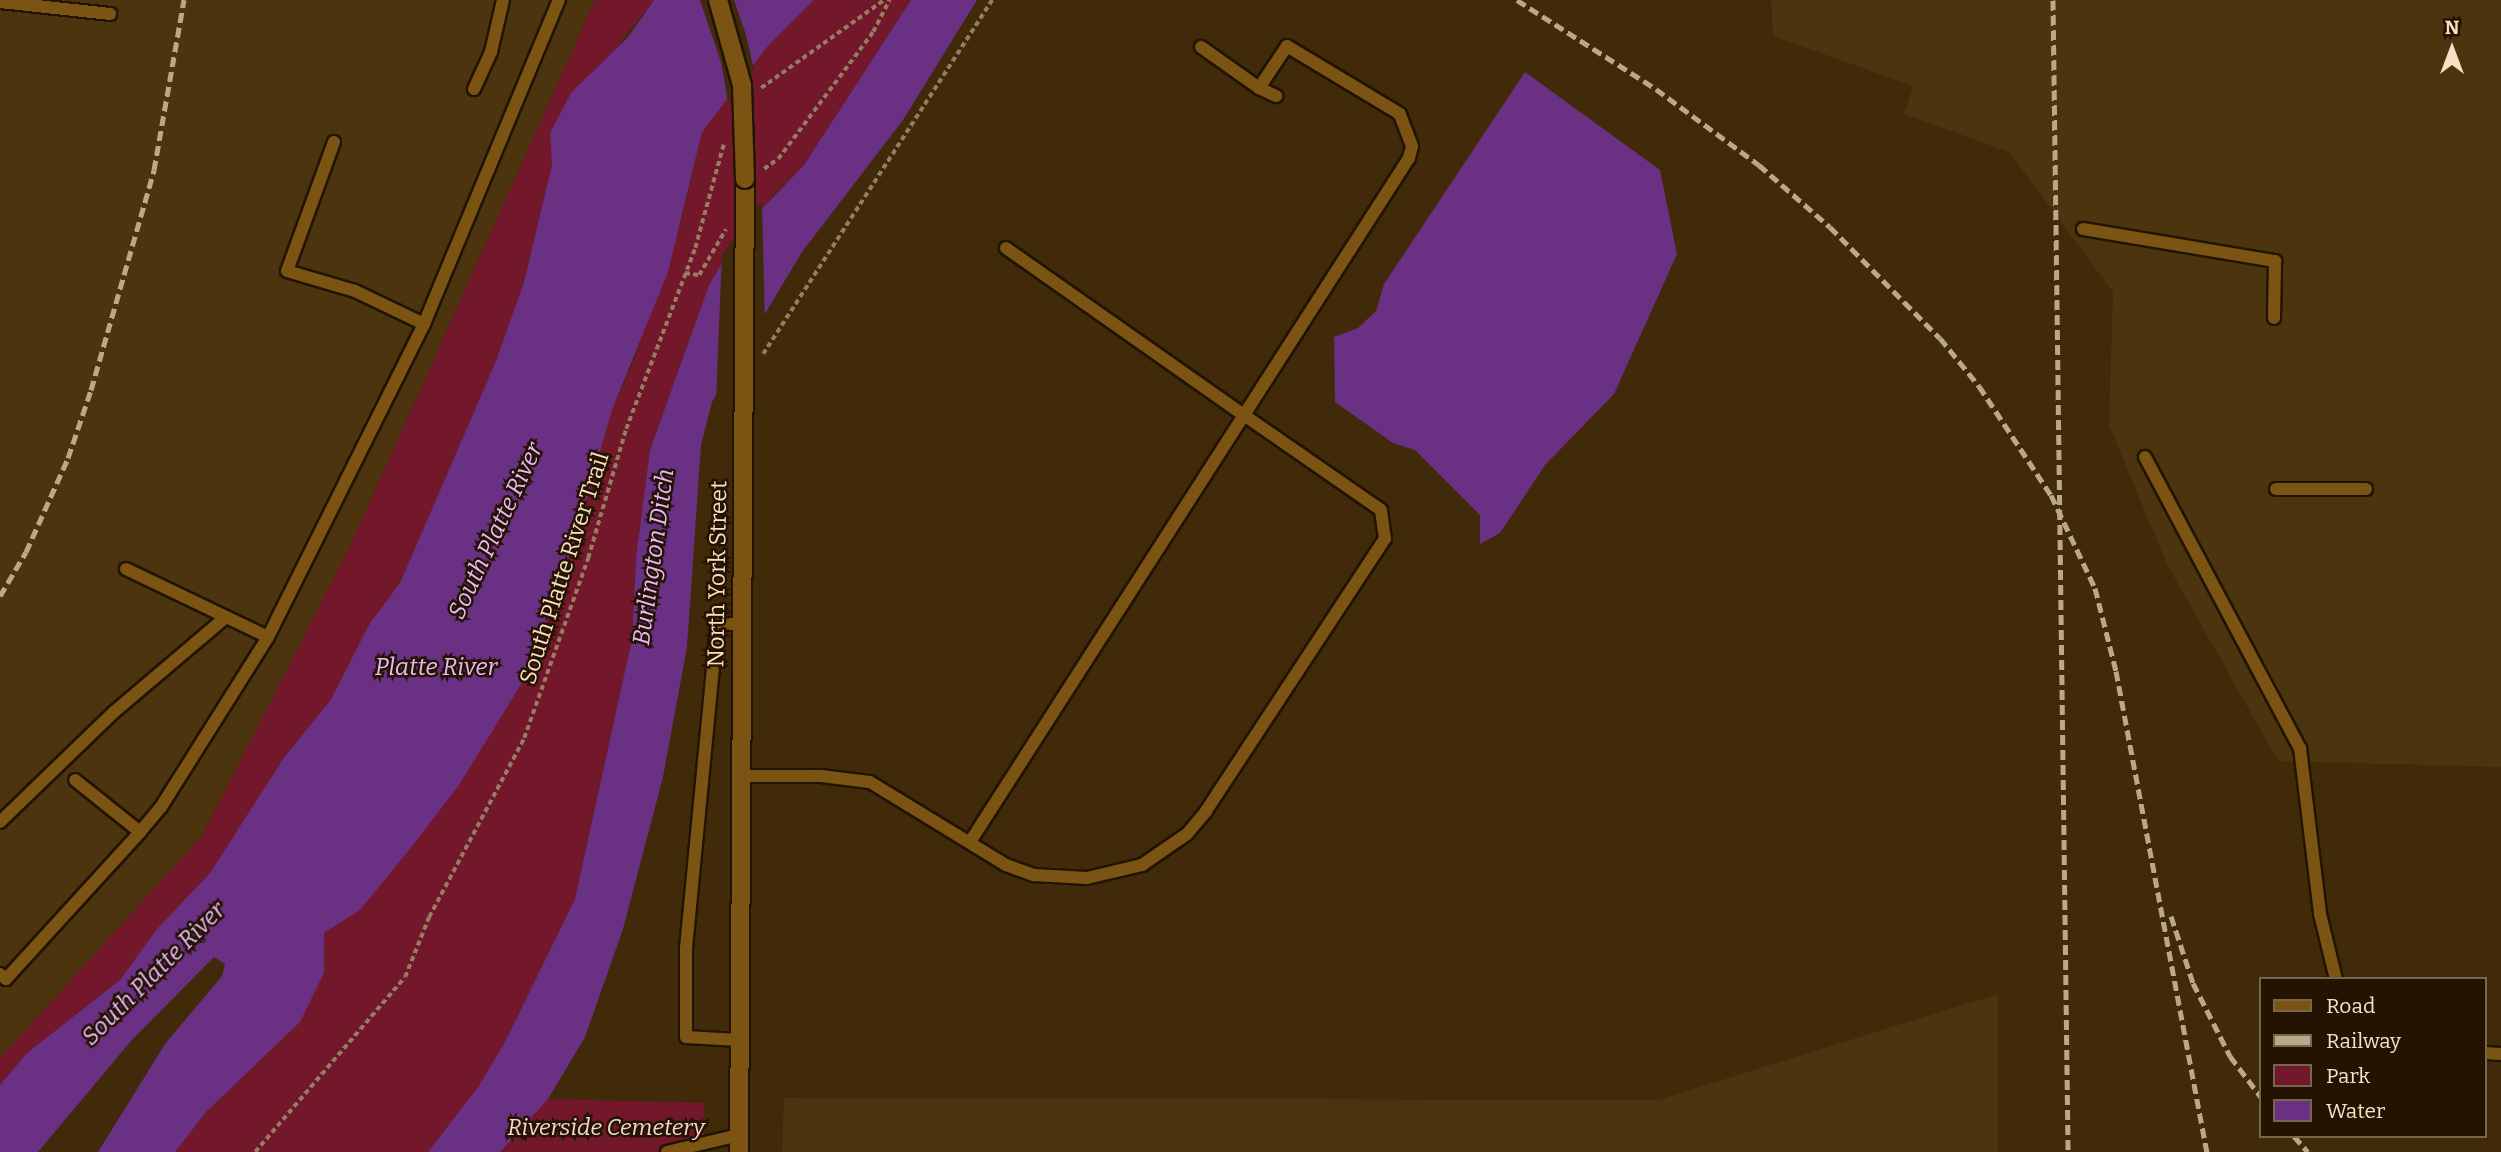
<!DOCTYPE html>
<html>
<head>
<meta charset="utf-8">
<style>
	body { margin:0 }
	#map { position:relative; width:2501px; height:1152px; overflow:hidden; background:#402a0a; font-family:Bitter,serif }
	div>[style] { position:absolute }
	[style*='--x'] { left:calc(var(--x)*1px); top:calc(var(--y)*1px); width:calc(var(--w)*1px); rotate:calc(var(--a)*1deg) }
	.built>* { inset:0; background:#4c340e }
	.green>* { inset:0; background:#73182b }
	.water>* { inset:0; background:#6a3083 }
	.pier>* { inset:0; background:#402a0a }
	.path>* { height:3.5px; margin-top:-1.75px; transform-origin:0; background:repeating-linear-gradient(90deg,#947e5f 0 5px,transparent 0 8.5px) }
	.roads { filter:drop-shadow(2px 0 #211403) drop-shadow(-2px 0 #211403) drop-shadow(0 2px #211403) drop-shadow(0 -2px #211403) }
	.lane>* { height:12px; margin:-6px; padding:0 6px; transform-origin:6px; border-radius:6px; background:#7b5413 }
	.secondary>* { height:18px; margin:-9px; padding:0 9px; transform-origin:9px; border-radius:9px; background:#7b5413 }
	.rail>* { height:5px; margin-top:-2.5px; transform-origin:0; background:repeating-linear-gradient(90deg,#bda789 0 10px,transparent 0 15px) }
	.bridges { filter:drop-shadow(2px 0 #211403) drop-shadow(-2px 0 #211403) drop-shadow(0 2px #211403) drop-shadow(0 -2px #211403) }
	.secondary-bridge>* { height:18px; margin:-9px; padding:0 9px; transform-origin:9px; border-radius:9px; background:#7b5413 }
	span { translate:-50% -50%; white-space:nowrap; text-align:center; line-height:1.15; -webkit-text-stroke:5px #241300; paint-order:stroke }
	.street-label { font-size:23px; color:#f7e0c3 }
	.park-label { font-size:23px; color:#f3d5d6; font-style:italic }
	.water-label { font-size:24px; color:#e6b9fc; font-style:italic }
	.legend { position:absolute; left:2259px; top:977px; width:228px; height:161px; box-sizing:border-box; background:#241300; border:2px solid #78654e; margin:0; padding:9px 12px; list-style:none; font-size:21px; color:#f7e0c3 }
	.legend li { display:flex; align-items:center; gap:14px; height:35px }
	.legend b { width:35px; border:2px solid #78654e }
	.north { position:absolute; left:2417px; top:14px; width:70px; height:70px; -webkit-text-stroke:5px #241300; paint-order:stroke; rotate:0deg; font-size:19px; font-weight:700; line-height:28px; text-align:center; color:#f7e0c3 }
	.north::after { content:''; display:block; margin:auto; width:24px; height:32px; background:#f7e0c3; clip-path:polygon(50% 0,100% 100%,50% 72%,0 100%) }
</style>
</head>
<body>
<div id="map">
	<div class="built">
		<i style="clip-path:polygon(0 0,595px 0,350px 546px,202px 836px,0 1058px)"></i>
		<i style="clip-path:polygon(1771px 0,2501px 0,2501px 767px,2278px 761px,2167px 564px,2109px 425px,2113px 292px,2009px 152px,1904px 114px,1913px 86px,1773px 36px)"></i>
		<i style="clip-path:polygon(1998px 994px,1998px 1152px,782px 1152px,784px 1098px,1658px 1100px)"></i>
	</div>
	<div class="green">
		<i style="clip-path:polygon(595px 0,654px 0,550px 132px,552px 165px,524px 282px,496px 361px,400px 583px,370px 623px,330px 701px,285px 756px,210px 873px,157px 929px,120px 980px,27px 1053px,0 1085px,0 1058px,202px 836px,350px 546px)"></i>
		<i style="clip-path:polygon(814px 0,911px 0,804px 165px,773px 195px,709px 285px,650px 450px,636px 557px,632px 639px,575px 899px,505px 1042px,478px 1087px,428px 1152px,175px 1152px,206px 1112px,300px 1022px,324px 973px,324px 933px,360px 910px,528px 673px,576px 536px,612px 410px,634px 360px,681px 222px,702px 132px,768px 46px)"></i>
		<i style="clip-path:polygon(548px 1099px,704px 1103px,704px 1152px,500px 1152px)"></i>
	</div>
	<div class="water">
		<i style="clip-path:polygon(654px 0,814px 0,768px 46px,702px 132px,668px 272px,612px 410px,576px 536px,528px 673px,459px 785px,413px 845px,360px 910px,324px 933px,324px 973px,300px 1022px,206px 1112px,175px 1152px,98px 1152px,165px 1044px,222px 976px,225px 964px,214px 957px,131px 1041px,38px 1152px,0 1152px,0 1085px,27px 1053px,120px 980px,157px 929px,210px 873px,285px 756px,330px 701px,370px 623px,400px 583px,496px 361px,524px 282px,552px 165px,550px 133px,571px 93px,629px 36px)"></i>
		<i style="clip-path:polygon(911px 0,977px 0,903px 120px,802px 252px,712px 402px,701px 445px,687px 647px,663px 777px,623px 929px,585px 1037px,548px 1099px,500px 1152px,428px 1152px,478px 1087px,505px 1042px,575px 899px,632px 639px,636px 557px,650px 450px,709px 285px,744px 227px,804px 165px)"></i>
		<i style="clip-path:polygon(1525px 72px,1660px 170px,1677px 254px,1614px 394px,1545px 465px,1500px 533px,1480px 544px,1480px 515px,1415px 450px,1393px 443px,1335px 402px,1334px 337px,1358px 328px,1376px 311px,1384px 284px)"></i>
	</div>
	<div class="pier">
		<i style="clip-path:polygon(700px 0,734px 0,745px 32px,754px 69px,728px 102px,721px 62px)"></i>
		<i style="clip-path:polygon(762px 201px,765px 326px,716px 400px,722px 255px)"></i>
	</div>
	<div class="path">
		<i style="--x:761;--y:88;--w:151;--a:-35.6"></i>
		<i style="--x:764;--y:169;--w:17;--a:-36"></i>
		<i style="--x:778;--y:159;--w:159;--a:-53.2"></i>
		<i style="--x:873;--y:32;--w:36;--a:-63"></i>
		<i style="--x:685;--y:273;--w:14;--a:8"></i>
		<i style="--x:699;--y:275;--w:53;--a:-59.6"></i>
		<i style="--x:763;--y:354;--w:422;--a:-57.1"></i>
		<i style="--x:255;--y:1152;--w:230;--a:-49.4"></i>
		<i style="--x:405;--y:977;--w:65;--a:-68.2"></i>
		<i style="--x:429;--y:917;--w:203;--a:-62"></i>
		<i style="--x:524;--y:738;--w:191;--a:-70.4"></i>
		<i style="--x:588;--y:558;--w:134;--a:-73.6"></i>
		<i style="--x:626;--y:429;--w:194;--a:-69.1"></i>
		<i style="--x:695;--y:248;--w:109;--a:-74.6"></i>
	</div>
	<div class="roads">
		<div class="lane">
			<i style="--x:0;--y:2;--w:111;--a:6.2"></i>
			<i style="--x:1259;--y:88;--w:19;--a:25"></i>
			<i style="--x:474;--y:89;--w:41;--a:-65.3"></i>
			<i style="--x:491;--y:52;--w:53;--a:-77"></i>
			<i style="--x:334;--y:142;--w:137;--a:110"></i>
			<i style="--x:287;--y:271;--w:71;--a:16.4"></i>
			<i style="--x:355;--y:291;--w:76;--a:25.6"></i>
			<i style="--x:424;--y:324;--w:351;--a:-67.4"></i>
			<i style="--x:2083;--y:229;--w:195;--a:9.5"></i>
			<i style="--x:2275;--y:261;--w:57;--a:91"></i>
			<i style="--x:1006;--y:248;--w:291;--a:35.1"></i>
			<i style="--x:1244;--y:415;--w:305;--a:-57.3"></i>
			<i style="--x:1409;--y:158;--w:12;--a:-76"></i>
			<i style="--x:1412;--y:146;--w:34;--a:-111"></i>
			<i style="--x:1400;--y:114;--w:132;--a:-149"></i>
			<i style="--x:1287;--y:46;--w:50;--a:123.7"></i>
			<i style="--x:1259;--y:88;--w:71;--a:-144.7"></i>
			<i style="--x:2145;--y:457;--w:330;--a:62"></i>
			<i style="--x:2300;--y:748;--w:167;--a:83.1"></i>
			<i style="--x:2320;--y:914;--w:67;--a:76.2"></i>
			<i style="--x:2276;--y:489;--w:90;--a:0"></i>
			<i style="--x:126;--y:569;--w:157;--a:25.6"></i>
			<i style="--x:740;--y:776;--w:81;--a:0"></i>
			<i style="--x:821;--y:776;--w:49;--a:7"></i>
			<i style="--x:870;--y:782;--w:159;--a:31.4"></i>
			<i style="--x:1006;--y:865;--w:30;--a:20"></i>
			<i style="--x:1034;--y:875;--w:53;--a:3.2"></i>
			<i style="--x:1087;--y:878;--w:57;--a:-13.3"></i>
			<i style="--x:1142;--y:865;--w:55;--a:-34.6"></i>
			<i style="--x:1187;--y:834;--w:30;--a:-50"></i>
			<i style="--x:1206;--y:811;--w:326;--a:-56.7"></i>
			<i style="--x:1385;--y:539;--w:29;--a:-98"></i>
			<i style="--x:1381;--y:510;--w:167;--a:-145.3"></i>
			<i style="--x:1244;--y:415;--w:507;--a:122.69"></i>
			<i style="--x:0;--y:822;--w:158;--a:-44"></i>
			<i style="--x:114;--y:712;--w:147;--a:-40.3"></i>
			<i style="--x:140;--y:832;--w:33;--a:-50"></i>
			<i style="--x:161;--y:807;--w:201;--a:-57.8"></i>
			<i style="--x:268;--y:637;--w:350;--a:-63.5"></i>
			<i style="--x:0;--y:974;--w:8;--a:40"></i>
			<i style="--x:6;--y:979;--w:199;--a:-47.6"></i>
			<i style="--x:140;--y:832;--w:83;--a:-141.3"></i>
			<i style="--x:739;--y:1040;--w:53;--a:-176.8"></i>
			<i style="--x:686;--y:1037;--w:89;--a:-90"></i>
			<i style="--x:686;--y:948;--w:325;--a:-84.5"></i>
			<i style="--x:717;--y:624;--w:25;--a:0"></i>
			<i style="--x:2485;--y:1053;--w:16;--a:4"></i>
			<i style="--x:667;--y:1152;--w:74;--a:-13.3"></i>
		</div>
		<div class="secondary">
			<i style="--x:739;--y:1152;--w:973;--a:-89.65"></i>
		</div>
	</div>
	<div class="rail">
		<i style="--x:1517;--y:0;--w:165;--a:32.6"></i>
		<i style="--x:1656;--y:89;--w:128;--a:36.4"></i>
		<i style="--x:1759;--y:165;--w:94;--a:41.1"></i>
		<i style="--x:1830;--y:227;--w:156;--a:45.3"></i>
		<i style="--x:1940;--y:338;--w:62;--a:50.9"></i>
		<i style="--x:1979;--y:386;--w:131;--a:56.6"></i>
		<i style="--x:2051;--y:495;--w:103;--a:64.7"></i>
		<i style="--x:2095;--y:588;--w:86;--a:75.8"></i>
		<i style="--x:2116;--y:671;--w:490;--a:79.3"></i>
		<i style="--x:2053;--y:0;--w:1152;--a:89.25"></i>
		<i style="--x:0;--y:596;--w:51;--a:-59.4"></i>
		<i style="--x:26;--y:552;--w:103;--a:-65.9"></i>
		<i style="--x:68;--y:458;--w:72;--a:-71.3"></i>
		<i style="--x:91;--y:390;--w:229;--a:-74"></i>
		<i style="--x:154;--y:170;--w:173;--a:-80"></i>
		<i style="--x:2171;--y:916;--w:71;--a:71.8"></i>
		<i style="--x:2193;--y:983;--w:82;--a:63.1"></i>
		<i style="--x:2230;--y:1056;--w:51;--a:52.9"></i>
		<i style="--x:2294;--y:1136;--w:21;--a:49"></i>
	</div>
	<div class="bridges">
		<div class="secondary-bridge">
			<i style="--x:718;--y:0;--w:88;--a:74.2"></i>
			<i style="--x:742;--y:85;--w:94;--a:88.2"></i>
		</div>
	</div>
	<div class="street-label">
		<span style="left:564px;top:568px;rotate:-72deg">South Platte River Trail</span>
		<span style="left:717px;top:574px;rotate:-89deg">North York Street</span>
	</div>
	<div class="park-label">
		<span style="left:606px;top:1127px">Riverside Cemetery</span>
	</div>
	<div class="water-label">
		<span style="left:496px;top:531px;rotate:-65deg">South Platte River</span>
		<span style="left:654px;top:557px;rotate:-82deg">Burlington Ditch</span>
		<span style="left:436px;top:668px">Platte River</span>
		<span style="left:154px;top:974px;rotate:-45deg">South Platte River</span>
	</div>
	<ul class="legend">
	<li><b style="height:9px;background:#7b5413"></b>Road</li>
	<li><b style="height:9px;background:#bda789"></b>Railway</li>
	<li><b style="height:19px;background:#73182b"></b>Park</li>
	<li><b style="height:19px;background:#6a3083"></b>Water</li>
	</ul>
	<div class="north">N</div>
</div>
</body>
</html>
